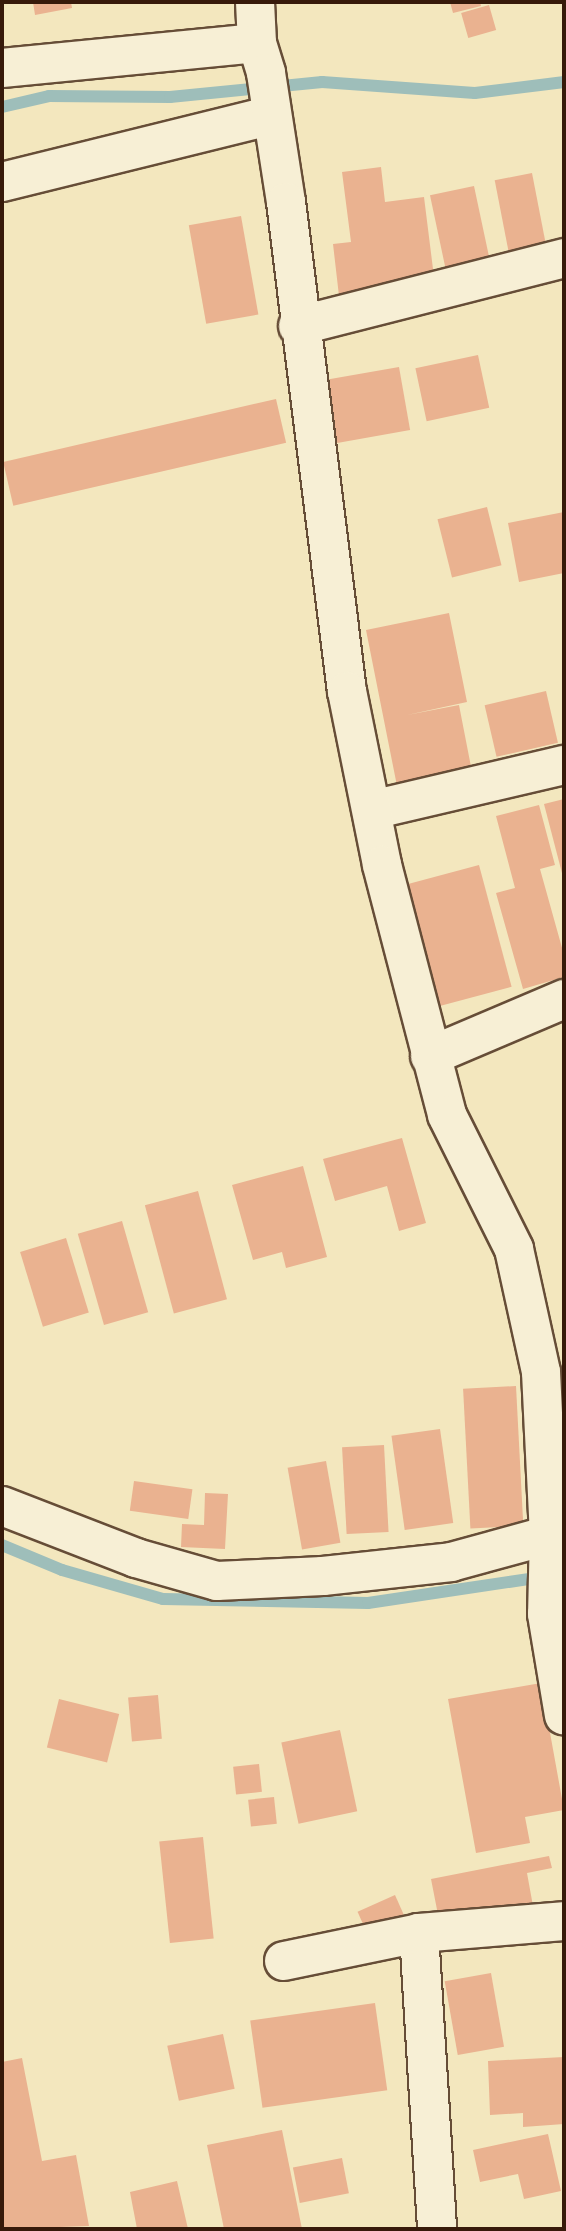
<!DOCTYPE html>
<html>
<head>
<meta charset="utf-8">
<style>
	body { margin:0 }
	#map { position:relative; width:566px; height:2231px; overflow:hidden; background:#f3e7be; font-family:"EB Garamond",serif }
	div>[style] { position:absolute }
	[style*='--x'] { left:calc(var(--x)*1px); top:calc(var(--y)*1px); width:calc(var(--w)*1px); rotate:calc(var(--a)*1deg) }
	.stream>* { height:12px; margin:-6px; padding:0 6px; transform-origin:6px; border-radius:6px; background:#9ebeba }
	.building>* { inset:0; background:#eab290; transform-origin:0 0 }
	.roads { filter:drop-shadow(2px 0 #664d37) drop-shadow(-2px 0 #664d37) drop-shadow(0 2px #664d37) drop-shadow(0 -2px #664d37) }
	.minor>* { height:38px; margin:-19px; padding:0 19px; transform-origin:19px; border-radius:19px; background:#f7efd5 }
	.tertiary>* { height:38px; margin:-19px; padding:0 19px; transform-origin:19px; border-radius:19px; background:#f7efd5 }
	span { translate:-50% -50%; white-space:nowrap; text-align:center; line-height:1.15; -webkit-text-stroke:7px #f7efd5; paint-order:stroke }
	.frame { position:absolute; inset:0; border:4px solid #371a0a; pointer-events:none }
</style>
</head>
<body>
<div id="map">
	<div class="stream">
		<i style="--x:2;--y:107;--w:48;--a:-13.2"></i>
		<i style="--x:49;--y:96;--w:121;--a:0.5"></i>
		<i style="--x:170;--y:97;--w:153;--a:-5.6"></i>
		<i style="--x:322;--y:82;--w:153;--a:4.1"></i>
		<i style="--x:475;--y:93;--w:90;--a:-7"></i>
		<i style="--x:2;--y:1545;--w:65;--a:22.6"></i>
		<i style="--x:62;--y:1570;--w:105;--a:16"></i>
		<i style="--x:163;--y:1599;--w:205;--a:1.1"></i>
		<i style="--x:368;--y:1603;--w:177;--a:-8.5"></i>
	</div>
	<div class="building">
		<i style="clip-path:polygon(33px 2px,71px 2px,72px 8px,35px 15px)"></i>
		<i style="clip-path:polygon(450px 2px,480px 2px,481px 6px,453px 13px)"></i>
		<i style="left:489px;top:5px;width:26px;height:29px;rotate:74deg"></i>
		<i style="clip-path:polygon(381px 167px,385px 202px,424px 197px,435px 285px,339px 296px,333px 244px,351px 242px,342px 172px)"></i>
		<i style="left:532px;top:173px;width:84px;height:38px;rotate:79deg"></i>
		<i style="left:474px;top:186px;width:80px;height:45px;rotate:78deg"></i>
		<i style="left:241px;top:216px;width:100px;height:53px;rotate:80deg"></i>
		<i style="left:478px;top:355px;width:54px;height:64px;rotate:78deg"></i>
		<i style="left:399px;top:367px;width:64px;height:74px;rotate:80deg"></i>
		<i style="left:276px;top:399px;width:45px;height:280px;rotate:77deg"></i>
		<i style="left:487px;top:507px;width:60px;height:51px;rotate:76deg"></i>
		<i style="clip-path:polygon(564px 512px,564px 573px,519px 582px,508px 523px)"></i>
		<i style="clip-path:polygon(449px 613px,467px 702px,407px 715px,459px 705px,473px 777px,398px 791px,366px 630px)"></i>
		<i style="left:546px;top:691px;width:53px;height:63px;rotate:77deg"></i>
		<i style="clip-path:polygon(564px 799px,564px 877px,563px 877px,544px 804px)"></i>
		<i style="clip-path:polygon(539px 805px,555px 865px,540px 869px,564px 955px,564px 977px,523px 989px,496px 893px,515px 888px,496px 816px)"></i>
		<i style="left:479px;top:865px;width:126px;height:84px;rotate:75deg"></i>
		<i style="clip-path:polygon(402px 1138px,426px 1223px,399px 1231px,387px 1186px,335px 1201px,323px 1159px)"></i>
		<i style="clip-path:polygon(303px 1166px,327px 1257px,286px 1268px,282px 1252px,253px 1260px,232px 1185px)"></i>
		<i style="left:198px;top:1191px;width:112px;height:55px;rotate:75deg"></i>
		<i style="left:122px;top:1221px;width:95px;height:46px;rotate:74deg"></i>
		<i style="left:66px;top:1238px;width:78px;height:48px;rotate:73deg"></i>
		<i style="left:516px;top:1386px;width:140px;height:53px;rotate:87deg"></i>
		<i style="left:440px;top:1429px;width:95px;height:49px;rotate:82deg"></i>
		<i style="left:384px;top:1445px;width:87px;height:42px;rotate:87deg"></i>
		<i style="left:326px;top:1461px;width:83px;height:39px;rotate:80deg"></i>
		<i style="left:134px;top:1481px;width:59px;height:30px;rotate:8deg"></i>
		<i style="clip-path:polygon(205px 1493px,228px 1494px,225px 1549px,181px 1547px,182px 1524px,204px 1525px)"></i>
		<i style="clip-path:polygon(541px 1683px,564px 1810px,525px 1817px,530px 1843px,476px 1853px,448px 1699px)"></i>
		<i style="left:158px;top:1695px;width:44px;height:30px;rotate:85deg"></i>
		<i style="left:59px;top:1699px;width:62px;height:50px;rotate:14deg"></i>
		<i style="left:340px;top:1730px;width:83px;height:60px;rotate:78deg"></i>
		<i style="left:259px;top:1764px;width:28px;height:26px;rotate:84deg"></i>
		<i style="left:274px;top:1797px;width:27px;height:26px;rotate:84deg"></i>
		<i style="left:203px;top:1837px;width:102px;height:44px;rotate:84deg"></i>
		<i style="clip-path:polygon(549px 1856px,552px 1868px,527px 1873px,533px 1906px,440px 1925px,431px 1879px)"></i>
		<i style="left:395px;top:1895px;width:32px;height:41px;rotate:66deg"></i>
		<i style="left:491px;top:1973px;width:75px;height:47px;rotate:80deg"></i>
		<i style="left:375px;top:2003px;width:88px;height:126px;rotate:82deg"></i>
		<i style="left:223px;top:2034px;width:56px;height:57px;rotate:78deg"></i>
		<i style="clip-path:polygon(564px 2057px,564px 2124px,523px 2127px,523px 2113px,490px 2115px,488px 2061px)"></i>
		<i style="clip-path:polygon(22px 2058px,42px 2161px,76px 2155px,89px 2226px,2px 2229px,2px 2062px)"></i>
		<i style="clip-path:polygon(282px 2130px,302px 2229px,224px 2229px,207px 2145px)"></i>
		<i style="clip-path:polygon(548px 2134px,561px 2191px,524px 2199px,518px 2174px,480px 2182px,473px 2150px)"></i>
		<i style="left:342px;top:2158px;width:36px;height:50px;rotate:79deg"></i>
		<i style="clip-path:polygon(177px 2181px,188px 2229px,137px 2229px,130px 2192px)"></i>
	</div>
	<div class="roads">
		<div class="minor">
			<i style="--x:2;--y:68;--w:256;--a:-5.6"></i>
			<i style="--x:2;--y:182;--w:278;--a:-13.9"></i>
			<i style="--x:298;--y:326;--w:275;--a:-14.3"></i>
			<i style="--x:372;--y:810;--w:197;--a:-13.2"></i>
			<i style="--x:430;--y:1056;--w:146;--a:-23"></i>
			<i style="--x:2;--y:1506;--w:144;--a:21.2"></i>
			<i style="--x:136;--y:1558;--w:84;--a:15.9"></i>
			<i style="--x:217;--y:1581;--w:106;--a:-2.7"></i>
			<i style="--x:323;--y:1576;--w:129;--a:-6.2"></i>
			<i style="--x:451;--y:1562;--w:117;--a:-15.3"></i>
			<i style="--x:419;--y:1933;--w:297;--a:86.5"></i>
			<i style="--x:284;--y:1961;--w:138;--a:-11.7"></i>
			<i style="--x:419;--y:1933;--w:145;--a:-4.7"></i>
		</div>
		<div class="tertiary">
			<i style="--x:255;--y:2;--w:41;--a:87.2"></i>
			<i style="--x:257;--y:43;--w:31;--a:73"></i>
			<i style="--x:266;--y:73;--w:131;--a:81.2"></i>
			<i style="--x:286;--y:202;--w:493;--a:82.9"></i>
			<i style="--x:347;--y:691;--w:177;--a:78.6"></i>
			<i style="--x:382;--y:865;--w:258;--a:75.4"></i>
			<i style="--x:447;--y:1115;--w:150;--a:63.4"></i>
			<i style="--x:514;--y:1249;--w:126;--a:77.6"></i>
			<i style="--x:541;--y:1372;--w:162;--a:87.2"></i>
			<i style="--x:549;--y:1534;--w:80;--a:91.4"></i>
			<i style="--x:547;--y:1614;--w:103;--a:80.5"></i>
		</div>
	</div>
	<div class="frame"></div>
</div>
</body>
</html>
